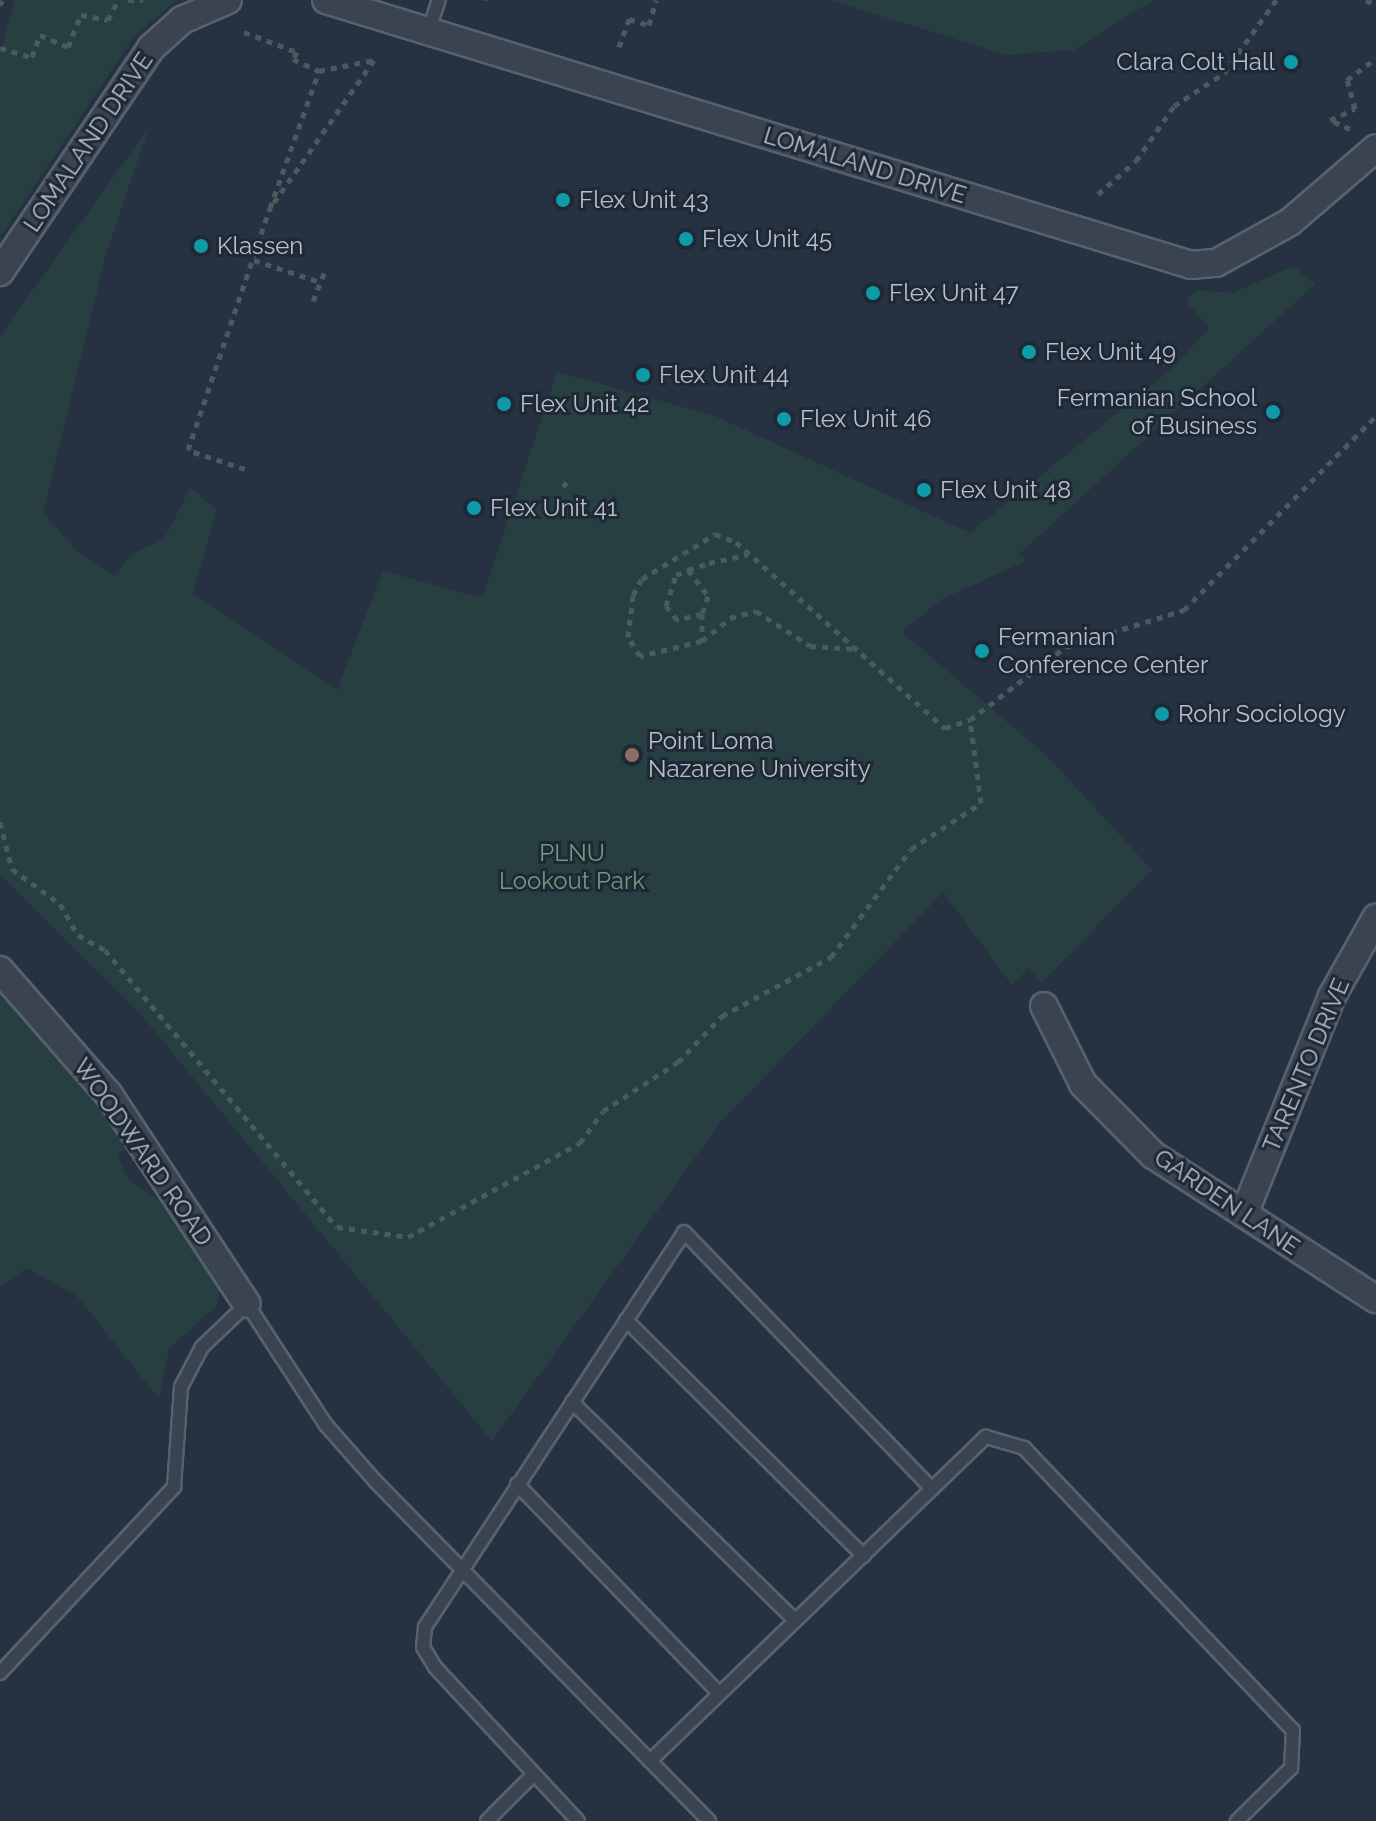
<!DOCTYPE html>
<html>
<head>
<meta charset="utf-8">
<style>
	body { margin:0 }
	#map { position:relative; width:1376px; height:1821px; overflow:hidden; background:#263241; font-family:Raleway,sans-serif }
	div>[style] { position:absolute }
	[style*='--x'] { left:calc(var(--x)*1px); top:calc(var(--y)*1px); width:calc(var(--w)*1px); rotate:calc(var(--a)*1deg) }
	.green>* { inset:0; background:#283f42 }
	.path>* { height:5px; margin-top:-2.5px; transform-origin:0; background:repeating-linear-gradient(90deg,#465c5f 0 6px,transparent 0 12px) }
	.roads { filter:drop-shadow(2px 0 #58626e) drop-shadow(-2px 0 #58626e) drop-shadow(0 2px #58626e) drop-shadow(0 -2px #58626e) }
	.lane>* { height:12px; margin:-6px; padding:0 6px; transform-origin:6px; border-radius:6px; background:#3a4451 }
	.street>* { height:26px; margin:-13px; padding:0 13px; transform-origin:13px; border-radius:13px; background:#3a4451 }
	.dots>* { width:22px; height:22px; translate:-50% -50%; box-sizing:border-box; border:4px solid #1f2936; border-radius:50% }
	span { translate:-50% -50%; white-space:nowrap; text-align:center; line-height:1.15; -webkit-text-stroke:6px #1f2936; paint-order:stroke }
	.poi-label { font-size:24px; color:#b7bfcb }
	.right { translate:-100% -50%; text-align:right }
	.left { translate:0 -50%; text-align:left }
	.street-label { font-size:24px; color:#b7bfcb }
	.park-label { font-size:24px; color:#6e9c78 }
</style>
</head>
<body>
<div id="map">
	<div class="green">
		<i style="clip-path:polygon(15px 0,177px 0,135px 35px,0 237px,0 53px)"></i>
		<i style="clip-path:polygon(830px 0,1153px 0,1074px 50px,1007px 55px)"></i>
		<i style="clip-path:polygon(149px 127px,105px 258px,43px 513px,79px 553px,114px 576px,132px 554px,164px 539px,190px 488px,217px 509px,193px 593px,337px 690px,383px 571px,482px 598px,557px 372px,715px 416px,970px 533px,1173px 368px,1209px 328px,1186px 301px,1196px 290px,1233px 293px,1293px 266px,1315px 284px,1018px 555px,1028px 560px,940px 600px,902px 632px,1048px 757px,1152px 870px,1041px 983px,1029px 968px,1012px 985px,943px 892px,719px 1124px,492px 1441px,139px 1012px,0 875px,0 336px)"></i>
		<i style="clip-path:polygon(0 986px,63px 1048px,130px 1142px,118px 1157px,129px 1181px,164px 1203px,221px 1283px,217px 1305px,169px 1349px,159px 1399px,77px 1296px,27px 1268px,0 1288px)"></i>
	</div>
	<div class="path">
		<i style="--x:128;--y:0;--w:15;--a:0"></i>
		<i style="--x:1366;--y:0;--w:11;--a:27"></i>
		<i style="--x:486;--y:1;--w:1;--a:-90"></i>
		<i style="--x:0;--y:5;--w:5;--a:-68"></i>
		<i style="--x:244;--y:32;--w:57;--a:20.7"></i>
		<i style="--x:297;--y:52;--w:8;--a:120"></i>
		<i style="--x:293;--y:59;--w:29;--a:25"></i>
		<i style="--x:319;--y:71;--w:56;--a:-11.3"></i>
		<i style="--x:374;--y:60;--w:181;--a:125.1"></i>
		<i style="--x:270;--y:208;--w:145;--a:-70.3"></i>
		<i style="--x:619;--y:47;--w:30;--a:-70"></i>
		<i style="--x:629;--y:19;--w:21;--a:17"></i>
		<i style="--x:649;--y:25;--w:26;--a:-74"></i>
		<i style="--x:0;--y:48;--w:33;--a:16"></i>
		<i style="--x:32;--y:57;--w:23;--a:-70"></i>
		<i style="--x:40;--y:35;--w:30;--a:23"></i>
		<i style="--x:68;--y:47;--w:35;--a:-68"></i>
		<i style="--x:81;--y:15;--w:27;--a:10"></i>
		<i style="--x:108;--y:20;--w:22;--a:-63"></i>
		<i style="--x:1350;--y:129;--w:22;--a:-156"></i>
		<i style="--x:1330;--y:120;--w:27;--a:-24"></i>
		<i style="--x:1355;--y:109;--w:30;--a:-105"></i>
		<i style="--x:1347;--y:80;--w:36;--a:-37"></i>
		<i style="--x:1098;--y:194;--w:50;--a:-41"></i>
		<i style="--x:1136;--y:161;--w:67;--a:-55.4"></i>
		<i style="--x:1174;--y:106;--w:60;--a:-33.4"></i>
		<i style="--x:1224;--y:73;--w:90;--a:-54.5"></i>
		<i style="--x:254;--y:260;--w:70;--a:18.4"></i>
		<i style="--x:313;--y:301;--w:35;--a:-68"></i>
		<i style="--x:245;--y:469;--w:60;--a:-161.6"></i>
		<i style="--x:188;--y:450;--w:256;--a:-71.3"></i>
		<i style="--x:563;--y:487;--w:9;--a:-54"></i>
		<i style="--x:688;--y:570;--w:33;--a:52"></i>
		<i style="--x:708;--y:596;--w:19;--a:108"></i>
		<i style="--x:702;--y:614;--w:26;--a:167"></i>
		<i style="--x:677;--y:620;--w:18;--a:-128"></i>
		<i style="--x:666;--y:606;--w:33;--a:-72"></i>
		<i style="--x:676;--y:575;--w:13;--a:-23"></i>
		<i style="--x:688;--y:570;--w:22;--a:-18"></i>
		<i style="--x:709;--y:563;--w:39;--a:-12"></i>
		<i style="--x:702;--y:614;--w:27;--a:90"></i>
		<i style="--x:702;--y:641;--w:36;--a:-39"></i>
		<i style="--x:730;--y:618;--w:27;--a:-15"></i>
		<i style="--x:756;--y:611;--w:64;--a:32.9"></i>
		<i style="--x:810;--y:646;--w:47;--a:3.7"></i>
		<i style="--x:702;--y:641;--w:64;--a:166.4"></i>
		<i style="--x:640;--y:656;--w:22;--a:-122"></i>
		<i style="--x:628;--y:637;--w:42;--a:-83.2"></i>
		<i style="--x:633;--y:595;--w:18;--a:-61"></i>
		<i style="--x:642;--y:579;--w:86;--a:-31.7"></i>
		<i style="--x:715;--y:534;--w:22;--a:21"></i>
		<i style="--x:736;--y:542;--w:280;--a:41.7"></i>
		<i style="--x:945;--y:728;--w:26;--a:-18"></i>
		<i style="--x:970;--y:720;--w:120;--a:-37.5"></i>
		<i style="--x:1065;--y:647;--w:125;--a:-17.3"></i>
		<i style="--x:1184;--y:610;--w:273;--a:-45.3"></i>
		<i style="--x:0;--y:822;--w:49;--a:75.7"></i>
		<i style="--x:12;--y:869;--w:59;--a:36.1"></i>
		<i style="--x:60;--y:904;--w:36;--a:60"></i>
		<i style="--x:78;--y:935;--w:31;--a:29"></i>
		<i style="--x:105;--y:950;--w:361;--a:50.1"></i>
		<i style="--x:337;--y:1227;--w:72;--a:8"></i>
		<i style="--x:408;--y:1237;--w:196;--a:-28.7"></i>
		<i style="--x:580;--y:1143;--w:39;--a:-54"></i>
		<i style="--x:603;--y:1111;--w:90;--a:-33.2"></i>
		<i style="--x:678;--y:1062;--w:64;--a:-46.3"></i>
		<i style="--x:722;--y:1016;--w:124;--a:-28.4"></i>
		<i style="--x:831;--y:957;--w:134;--a:-53.5"></i>
		<i style="--x:911;--y:849;--w:84;--a:-33.3"></i>
		<i style="--x:981;--y:803;--w:84;--a:-97.5"></i>
	</div>
	<div class="roads">
		<div class="lane">
			<i style="--x:429;--y:30;--w:32;--a:-72"></i>
			<i style="--x:626;--y:1320;--w:335;--a:44.8"></i>
			<i style="--x:572;--y:1402;--w:312;--a:44.4"></i>
			<i style="--x:517;--y:1484;--w:289;--a:46"></i>
			<i style="--x:0;--y:1673;--w:255;--a:-46.9"></i>
			<i style="--x:174;--y:1487;--w:100;--a:-86"></i>
			<i style="--x:181;--y:1387;--w:45;--a:-62.3"></i>
			<i style="--x:202;--y:1347;--w:62;--a:-43.7"></i>
			<i style="--x:247;--y:1304;--w:145;--a:56.9"></i>
			<i style="--x:326;--y:1425;--w:77;--a:48.7"></i>
			<i style="--x:377;--y:1483;--w:474;--a:45.5"></i>
			<i style="--x:650;--y:1761;--w:467;--a:-44"></i>
			<i style="--x:986;--y:1437;--w:40;--a:16"></i>
			<i style="--x:1024;--y:1448;--w:390;--a:46.4"></i>
			<i style="--x:1293;--y:1730;--w:38;--a:93"></i>
			<i style="--x:1291;--y:1768;--w:76;--a:135.5"></i>
			<i style="--x:487;--y:1821;--w:65;--a:-45"></i>
			<i style="--x:578;--y:1821;--w:210;--a:-132.9"></i>
			<i style="--x:435;--y:1667;--w:23;--a:-121"></i>
			<i style="--x:423;--y:1647;--w:20;--a:-84"></i>
			<i style="--x:425;--y:1627;--w:472;--a:-56.7"></i>
			<i style="--x:684;--y:1232;--w:357;--a:46"></i>
		</div>
		<div class="street">
			<i style="--x:326;--y:0;--w:905;--a:17.03"></i>
			<i style="--x:1191;--y:265;--w:25;--a:-5"></i>
			<i style="--x:1216;--y:263;--w:85;--a:-29"></i>
			<i style="--x:1290;--y:222;--w:113;--a:-40.7"></i>
			<i style="--x:0;--y:272;--w:270;--a:-56"></i>
			<i style="--x:151;--y:48;--w:42;--a:-42.1"></i>
			<i style="--x:182;--y:20;--w:50;--a:-23.5"></i>
			<i style="--x:0;--y:970;--w:166;--a:48.9"></i>
			<i style="--x:109;--y:1095;--w:250;--a:56.6"></i>
			<i style="--x:1044;--y:1006;--w:87;--a:63.4"></i>
			<i style="--x:1083;--y:1084;--w:100;--a:45.4"></i>
			<i style="--x:1153;--y:1155;--w:265;--a:32.9"></i>
			<i style="--x:1244;--y:1214;--w:235;--a:-68"></i>
			<i style="--x:1332;--y:996;--w:90;--a:-60.6"></i>
		</div>
	</div>
	<div class="dots">
		<i style="left:1291px;top:62px;background:#0f9aa8"></i>
		<i style="left:563px;top:200px;background:#0f9aa8"></i>
		<i style="left:686px;top:239px;background:#0f9aa8"></i>
		<i style="left:201px;top:246px;background:#0f9aa8"></i>
		<i style="left:873px;top:293px;background:#0f9aa8"></i>
		<i style="left:1029px;top:352px;background:#0f9aa8"></i>
		<i style="left:643px;top:375px;background:#0f9aa8"></i>
		<i style="left:504px;top:404px;background:#0f9aa8"></i>
		<i style="left:1273px;top:412px;background:#0f9aa8"></i>
		<i style="left:784px;top:419px;background:#0f9aa8"></i>
		<i style="left:924px;top:490px;background:#0f9aa8"></i>
		<i style="left:474px;top:508px;background:#0f9aa8"></i>
		<i style="left:982px;top:651px;background:#0f9aa8"></i>
		<i style="left:1162px;top:714px;background:#0f9aa8"></i>
		<i style="left:632px;top:755px;background:#8d6e63"></i>
	</div>
	<div class="poi-label">
		<span class="right" style="left:1275px;top:62px">Clara Colt Hall</span>
		<span class="left" style="left:579px;top:200px">Flex Unit 43</span>
		<span class="left" style="left:702px;top:239px">Flex Unit 45</span>
		<span class="left" style="left:217px;top:246px">Klassen</span>
		<span class="left" style="left:889px;top:293px">Flex Unit 47</span>
		<span class="left" style="left:1045px;top:352px">Flex Unit 49</span>
		<span class="left" style="left:659px;top:375px">Flex Unit 44</span>
		<span class="right" style="left:1257px;top:412px">Fermanian School<br>of Business</span>
		<span class="left" style="left:520px;top:404px">Flex Unit 42</span>
		<span class="left" style="left:800px;top:419px">Flex Unit 46</span>
		<span class="left" style="left:940px;top:490px">Flex Unit 48</span>
		<span class="left" style="left:490px;top:508px">Flex Unit 41</span>
		<span class="left" style="left:998px;top:651px">Fermanian<br>Conference Center</span>
		<span class="left" style="left:1178px;top:714px">Rohr Sociology</span>
		<span class="left" style="left:648px;top:755px">Point Loma<br>Nazarene University</span>
	</div>
	<div class="street-label">
		<span style="left:88px;top:142px;rotate:-56deg">LOMALAND DRIVE</span>
		<span style="left:865px;top:165px;rotate:17deg">LOMALAND DRIVE</span>
		<span style="left:1306px;top:1065px;rotate:-67deg">TARENTO DRIVE</span>
		<span style="left:143px;top:1152px;rotate:55deg">WOODWARD ROAD</span>
		<span style="left:1227px;top:1202px;rotate:34deg">GARDEN LANE</span>
	</div>
	<div class="park-label">
		<span style="left:572px;top:867px">PLNU<br>Lookout Park</span>
	</div>
</div>
</body>
</html>
